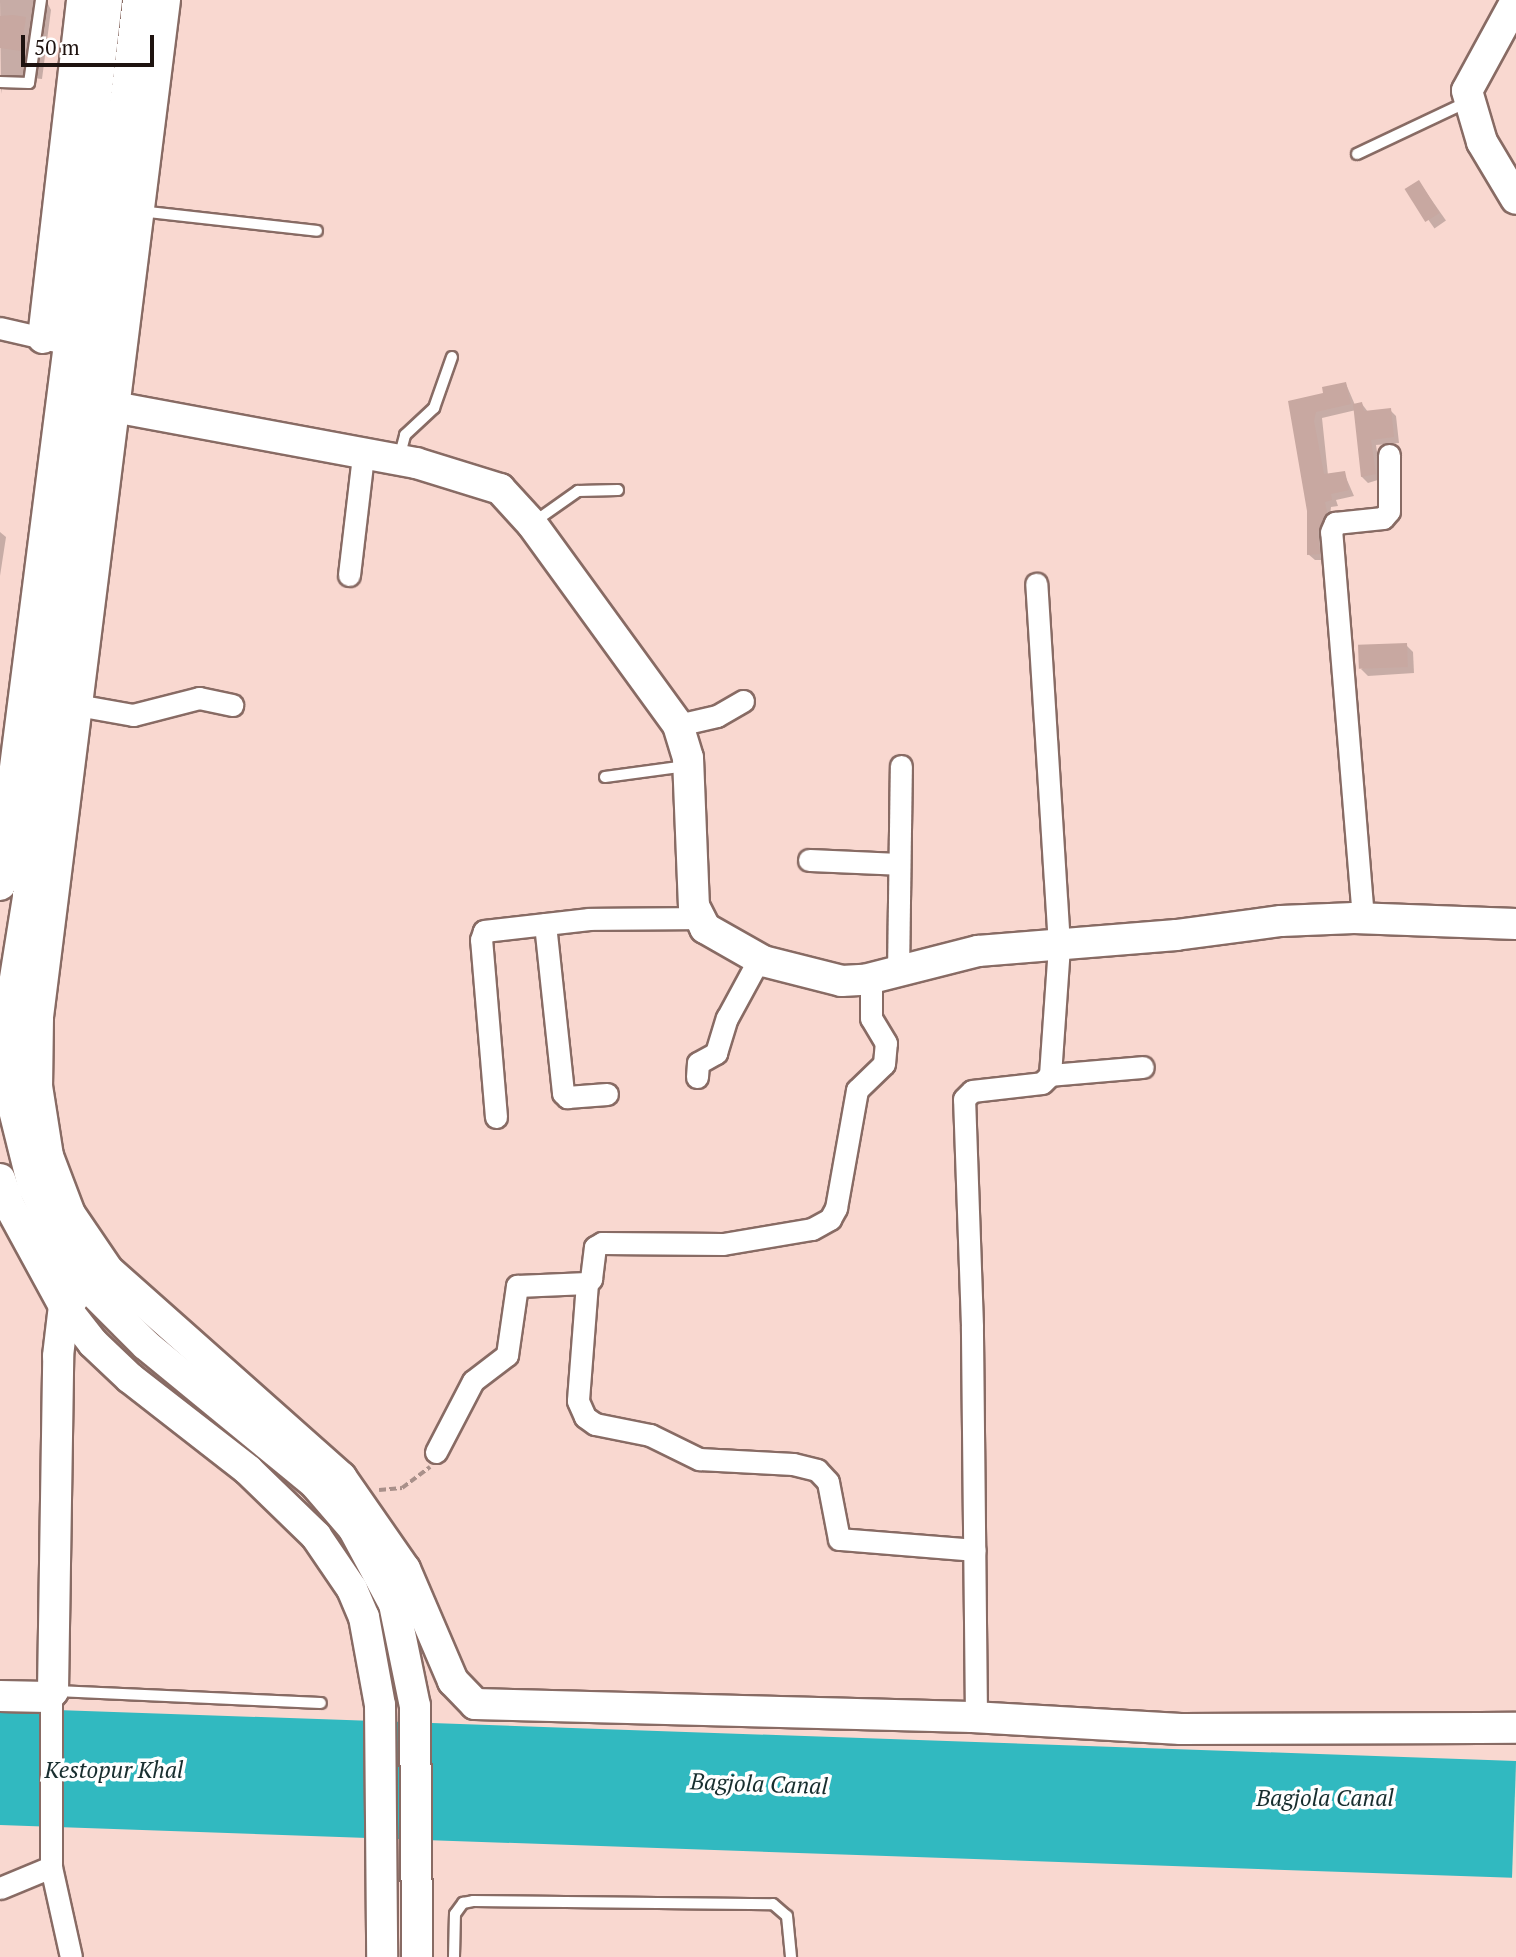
<!DOCTYPE html>
<html>
<head>
<meta charset="utf-8">
<style>
	body { margin:0 }
	#map { position:relative; width:1516px; height:1957px; overflow:hidden; background:#f9d8d0; font-family:"PT Serif",serif }
	div>[style] { position:absolute }
	[style*='--x'] { left:calc(var(--x)*1px); top:calc(var(--y)*1px); width:calc(var(--w)*1px); rotate:calc(var(--a)*1deg) }
	.water>* { inset:0; background:#31b9c0; transform-origin:0 0 }
	.shadow>* { inset:0; background:#0003; transform-origin:0 0 }
	.building>* { inset:0; background:#c8a8a1; transform-origin:0 0 }
	.path>* { height:3.5px; margin-top:-1.75px; transform-origin:0; background:repeating-linear-gradient(90deg,#a9908a 0 7px,transparent 0 10.5px) }
	.roads { filter:drop-shadow(2px 0 #886b64) drop-shadow(-2px 0 #886b64) drop-shadow(0 2px #886b64) drop-shadow(0 -2px #886b64) }
	.lane>* { height:10px; margin:-5px; padding:0 5px; transform-origin:5px; border-radius:5px; background:#fff }
	.street>* { height:21px; margin:-10.5px; padding:0 10.5px; transform-origin:10.5px; border-radius:10.5px; background:#fff }
	.secondary>* { height:30px; margin:-15px; padding:0 15px; transform-origin:15px; border-radius:15px; background:#fff }
	span { translate:-50% -50%; white-space:nowrap; text-align:center; line-height:1.15; -webkit-text-stroke:7px #fff; paint-order:stroke }
	.water-label { font-size:23px; color:#182e2f; font-style:italic }
	.scale { position:absolute; left:21px; top:35px; width:133px; height:32px; box-sizing:border-box; border:4px solid #1e1310; border-top:0; padding-left:9px; font-size:21px; line-height:24px; white-space:nowrap; color:#1e1310; -webkit-text-stroke:5px #fff; paint-order:stroke }
</style>
</head>
<body>
<div id="map">
	<div class="water">
		<i style="left:0;top:1708px;width:1517px;height:117px;rotate:2deg"></i>
	</div>
	<div class="shadow">
		<i style="clip-path:polygon(0 0,46px 0,51px 10px,42px 79px,4px 75px,1px 94px)"></i>
		<i style="left:1419px;top:182px;width:47px;height:14px;rotate:55deg"></i>
		<i style="clip-path:polygon(1346px 384px,1355px 405px,1362px 404px,1368px 412px,1390px 410px,1396px 416px,1399px 443px,1376px 445px,1381px 479px,1368px 483px,1362px 477px,1356px 410px,1322px 418px,1328px 475px,1344px 473px,1354px 496px,1336px 500px,1338px 506px,1331px 507px,1325px 560px,1315px 560px,1308px 554px,1309px 511px,1290px 402px,1325px 395px)"></i>
		<i style="clip-path:polygon(0 532px,6px 537px,0 576px)"></i>
		<i style="clip-path:polygon(1406px 645px,1413px 652px,1414px 673px,1368px 676px,1361px 669px)"></i>
	</div>
	<div class="building">
		<i style="clip-path:polygon(13px 15px,26px 17px,21px 51px,0 48px,0 16px)"></i>
		<i style="left:1419px;top:180px;width:39px;height:17px;rotate:58deg"></i>
		<i style="clip-path:polygon(1346px 382px,1351px 404px,1316px 412px,1314px 421px,1324px 474px,1345px 471px,1349px 490px,1331px 494px,1332px 500px,1325px 502px,1327px 513px,1318px 532px,1320px 554px,1307px 555px,1307px 511px,1288px 401px,1323px 393px,1322px 387px)"></i>
		<i style="clip-path:polygon(1362px 402px,1364px 411px,1391px 408px,1394px 437px,1371px 440px,1376px 474px,1361px 477px,1353px 404px)"></i>
		<i style="left:1407px;top:643px;width:24px;height:49px;rotate:88deg"></i>
	</div>
	<div class="path">
		<i style="--x:379;--y:1490;--w:23;--a:-5"></i>
		<i style="--x:402;--y:1488;--w:35;--a:-37"></i>
	</div>
	<div class="roads">
		<div class="lane">
			<i style="--x:0;--y:82;--w:29;--a:2"></i>
			<i style="--x:29;--y:83;--w:84;--a:-81.8"></i>
			<i style="--x:1357;--y:154;--w:124;--a:-25.3"></i>
			<i style="--x:140;--y:211;--w:178;--a:6.4"></i>
			<i style="--x:399;--y:458;--w:24;--a:-75"></i>
			<i style="--x:405;--y:435;--w:40;--a:-43"></i>
			<i style="--x:434;--y:408;--w:54;--a:-70.6"></i>
			<i style="--x:534;--y:522;--w:54;--a:-35.2"></i>
			<i style="--x:578;--y:491;--w:40;--a:-1.4"></i>
			<i style="--x:605;--y:777;--w:82;--a:-7.7"></i>
			<i style="--x:56;--y:1691;--w:265;--a:2.6"></i>
			<i style="--x:454;--y:1957;--w:43;--a:-88.7"></i>
			<i style="--x:455;--y:1914;--w:14;--a:-54"></i>
			<i style="--x:463;--y:1903;--w:10;--a:-11"></i>
			<i style="--x:473;--y:1901;--w:300;--a:0.6"></i>
			<i style="--x:773;--y:1904;--w:18;--a:41"></i>
			<i style="--x:787;--y:1916;--w:41;--a:84.4"></i>
		</div>
		<div class="street">
			<i style="--x:0;--y:328;--w:57;--a:13.1"></i>
			<i style="--x:349;--y:575;--w:121;--a:-83.3"></i>
			<i style="--x:77;--y:705;--w:57;--a:10.1"></i>
			<i style="--x:133;--y:715;--w:68;--a:-14.4"></i>
			<i style="--x:199;--y:698;--w:34;--a:12"></i>
			<i style="--x:678;--y:725;--w:40;--a:-13"></i>
			<i style="--x:717;--y:716;--w:30;--a:-30"></i>
			<i style="--x:809;--y:860;--w:90;--a:2.5"></i>
			<i style="--x:1363;--y:918;--w:387;--a:-94.7"></i>
			<i style="--x:1331;--y:532;--w:10;--a:-66"></i>
			<i style="--x:1335;--y:523;--w:48;--a:-5.9"></i>
			<i style="--x:1383;--y:518;--w:9;--a:-49"></i>
			<i style="--x:1389;--y:511;--w:56;--a:-90"></i>
			<i style="--x:545;--y:924;--w:170;--a:83.9"></i>
			<i style="--x:563;--y:1093;--w:6;--a:45"></i>
			<i style="--x:567;--y:1097;--w:40;--a:-4.3"></i>
			<i style="--x:898;--y:973;--w:207;--a:-89.2"></i>
			<i style="--x:1050;--y:1075;--w:93;--a:-4.9"></i>
			<i style="--x:697;--y:1077;--w:14;--a:-86"></i>
			<i style="--x:698;--y:1063;--w:21;--a:-29"></i>
			<i style="--x:716;--y:1053;--w:37;--a:-73"></i>
			<i style="--x:727;--y:1018;--w:67;--a:-61.5"></i>
			<i style="--x:496;--y:1117;--w:178;--a:-94.8"></i>
			<i style="--x:481;--y:940;--w:9;--a:-72"></i>
			<i style="--x:484;--y:931;--w:106;--a:-6.5"></i>
			<i style="--x:589;--y:919;--w:110;--a:-0.5"></i>
			<i style="--x:587;--y:1283;--w:118;--a:94.4"></i>
			<i style="--x:578;--y:1401;--w:17;--a:66"></i>
			<i style="--x:585;--y:1417;--w:12;--a:35"></i>
			<i style="--x:595;--y:1424;--w:56;--a:11.3"></i>
			<i style="--x:650;--y:1435;--w:55;--a:26.1"></i>
			<i style="--x:699;--y:1459;--w:94;--a:3"></i>
			<i style="--x:793;--y:1464;--w:25;--a:14"></i>
			<i style="--x:817;--y:1470;--w:16;--a:47"></i>
			<i style="--x:828;--y:1482;--w:58;--a:79.1"></i>
			<i style="--x:839;--y:1539;--w:136;--a:4.6"></i>
			<i style="--x:436;--y:1452;--w:80;--a:-62.5"></i>
			<i style="--x:473;--y:1381;--w:43;--a:-37.4"></i>
			<i style="--x:507;--y:1355;--w:70;--a:-81.8"></i>
			<i style="--x:517;--y:1286;--w:70;--a:-2.5"></i>
			<i style="--x:587;--y:1283;--w:6;--a:-45"></i>
			<i style="--x:591;--y:1279;--w:32;--a:-83"></i>
			<i style="--x:595;--y:1247;--w:8;--a:-30"></i>
			<i style="--x:602;--y:1243;--w:121;--a:0.5"></i>
			<i style="--x:723;--y:1244;--w:90;--a:-9.6"></i>
			<i style="--x:812;--y:1229;--w:21;--a:-29"></i>
			<i style="--x:830;--y:1219;--w:13;--a:-61"></i>
			<i style="--x:836;--y:1208;--w:120;--a:-79.9"></i>
			<i style="--x:857;--y:1090;--w:37;--a:-44"></i>
			<i style="--x:884;--y:1064;--w:21;--a:-85"></i>
			<i style="--x:886;--y:1043;--w:29;--a:-121"></i>
			<i style="--x:871;--y:1018;--w:39;--a:-90"></i>
			<i style="--x:51;--y:1695;--w:172;--a:90"></i>
			<i style="--x:51;--y:1867;--w:92;--a:77.5"></i>
			<i style="--x:976;--y:1717;--w:391;--a:-90.6"></i>
			<i style="--x:972;--y:1326;--w:227;--a:-92"></i>
			<i style="--x:964;--y:1099;--w:11;--a:-45"></i>
			<i style="--x:972;--y:1091;--w:70;--a:-6.5"></i>
			<i style="--x:1042;--y:1083;--w:11;--a:-45"></i>
			<i style="--x:1050;--y:1075;--w:130;--a:-86"></i>
			<i style="--x:1059;--y:945;--w:362;--a:-93.6"></i>
			<i style="--x:0;--y:1888;--w:55;--a:-22.4"></i>
		</div>
		<div class="secondary">
			<i style="--x:138;--y:0;--w:904;--a:96.99"></i>
			<i style="--x:28;--y:897;--w:88;--a:99.1"></i>
			<i style="--x:14;--y:984;--w:118;--a:91"></i>
			<i style="--x:12;--y:1102;--w:87;--a:76"></i>
			<i style="--x:33;--y:1186;--w:76;--a:64.4"></i>
			<i style="--x:66;--y:1255;--w:37;--a:56"></i>
			<i style="--x:87;--y:1286;--w:83;--a:45"></i>
			<i style="--x:146;--y:1345;--w:219;--a:39.4"></i>
			<i style="--x:315;--y:1484;--w:58;--a:49.2"></i>
			<i style="--x:353;--y:1528;--w:86;--a:61.7"></i>
			<i style="--x:394;--y:1604;--w:104;--a:78.4"></i>
			<i style="--x:415;--y:1706;--w:251;--a:89.5"></i>
			<i style="--x:165;--y:0;--w:1025;--a:97.12"></i>
			<i style="--x:38;--y:1017;--w:69;--a:90.8"></i>
			<i style="--x:37;--y:1086;--w:71;--a:81.1"></i>
			<i style="--x:48;--y:1156;--w:62;--a:69.2"></i>
			<i style="--x:70;--y:1214;--w:68;--a:55.8"></i>
			<i style="--x:108;--y:1270;--w:312;--a:41.6"></i>
			<i style="--x:341;--y:1477;--w:112;--a:55.2"></i>
			<i style="--x:405;--y:1569;--w:122;--a:66.8"></i>
			<i style="--x:453;--y:1681;--w:32;--a:46"></i>
			<i style="--x:475;--y:1704;--w:497;--a:1.5"></i>
			<i style="--x:972;--y:1717;--w:209;--a:3.3"></i>
			<i style="--x:1181;--y:1729;--w:335;--a:-0.2"></i>
			<i style="--x:1516;--y:1;--w:102;--a:118.6"></i>
			<i style="--x:1467;--y:91;--w:53;--a:73.6"></i>
			<i style="--x:1482;--y:142;--w:66;--a:59.2"></i>
			<i style="--x:43;--y:338;--w:340;--a:-83.4"></i>
			<i style="--x:114;--y:407;--w:307;--a:10.5"></i>
			<i style="--x:416;--y:463;--w:88;--a:17.2"></i>
			<i style="--x:500;--y:489;--w:47;--a:47.6"></i>
			<i style="--x:532;--y:524;--w:248;--a:54"></i>
			<i style="--x:678;--y:725;--w:34;--a:73"></i>
			<i style="--x:688;--y:758;--w:148;--a:87.7"></i>
			<i style="--x:694;--y:906;--w:25;--a:63"></i>
			<i style="--x:705;--y:928;--w:67;--a:29.6"></i>
			<i style="--x:763;--y:961;--w:81;--a:14.2"></i>
			<i style="--x:842;--y:981;--w:22;--a:-3"></i>
			<i style="--x:864;--y:980;--w:118;--a:-14.3"></i>
			<i style="--x:978;--y:951;--w:199;--a:-4.6"></i>
			<i style="--x:1176;--y:935;--w:106;--a:-7.6"></i>
			<i style="--x:1281;--y:921;--w:73;--a:-2.4"></i>
			<i style="--x:1354;--y:918;--w:162;--a:2.1"></i>
			<i style="--x:0;--y:885;--w:545;--a:-82.73"></i>
			<i style="--x:69;--y:344;--w:346;--a:-83.7"></i>
			<i style="--x:0;--y:1179;--w:28;--a:71"></i>
			<i style="--x:9;--y:1205;--w:115;--a:61.4"></i>
			<i style="--x:64;--y:1306;--w:47;--a:51.9"></i>
			<i style="--x:93;--y:1343;--w:51;--a:43.4"></i>
			<i style="--x:130;--y:1378;--w:150;--a:37.9"></i>
			<i style="--x:248;--y:1470;--w:95;--a:44.1"></i>
			<i style="--x:316;--y:1536;--w:64;--a:55.8"></i>
			<i style="--x:352;--y:1589;--w:30;--a:67"></i>
			<i style="--x:364;--y:1617;--w:89;--a:79.7"></i>
			<i style="--x:380;--y:1705;--w:252;--a:89.5"></i>
			<i style="--x:0;--y:1696;--w:48;--a:1.2"></i>
			<i style="--x:48;--y:1697;--w:8;--a:-50"></i>
			<i style="--x:53;--y:1691;--w:335;--a:-89.1"></i>
			<i style="--x:58;--y:1356;--w:50;--a:-83.2"></i>
			<i style="--x:64;--y:1306;--w:11;--a:-38"></i>
		</div>
	</div>
	<div class="water-label">
		<span style="left:114px;top:1770px">Kestopur Khal</span>
		<span style="left:759px;top:1784px;rotate:2deg">Bagjola Canal</span>
		<span style="left:1325px;top:1798px">Bagjola Canal</span>
	</div>
	<div class="scale">50 m</div>
</div>
</body>
</html>
